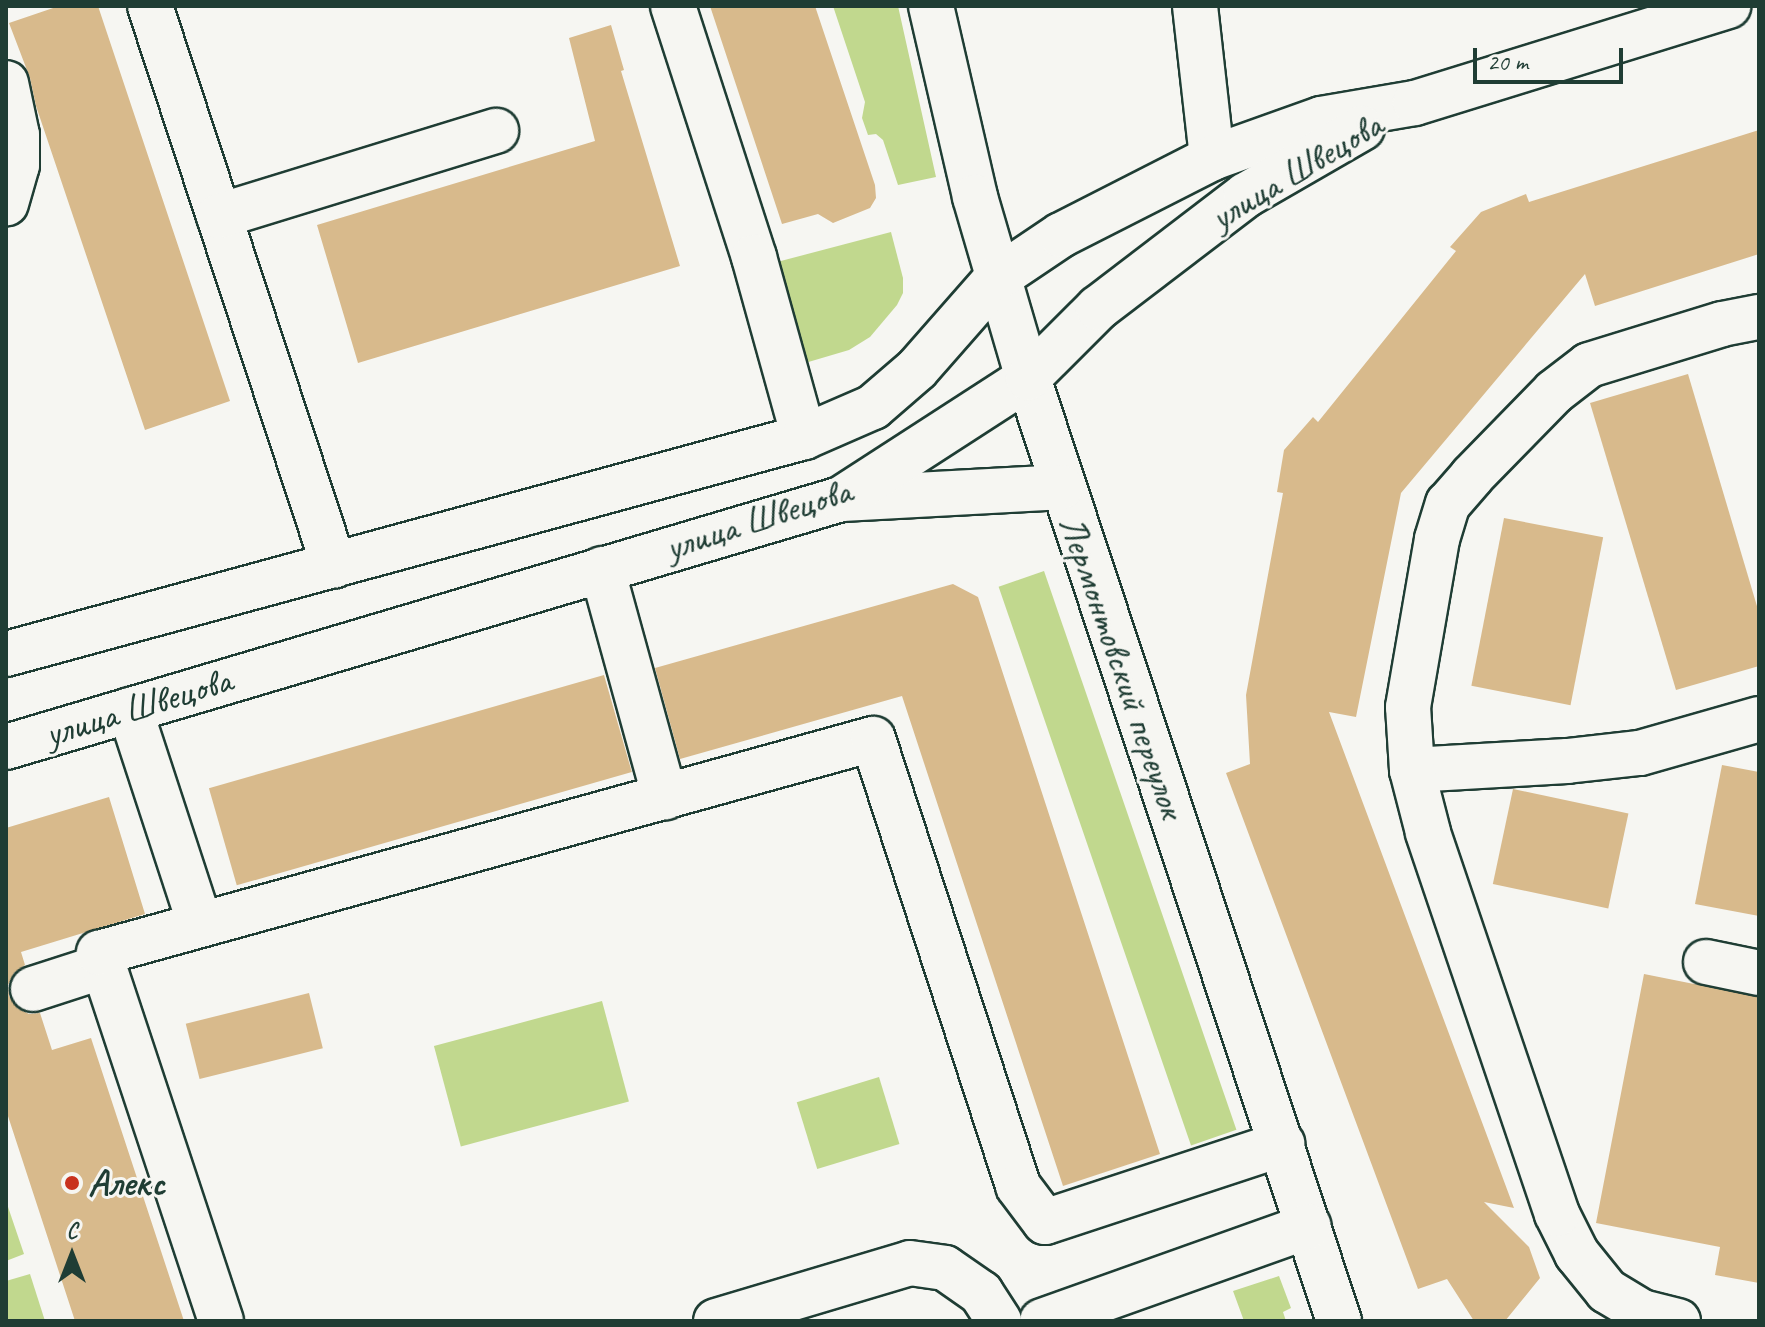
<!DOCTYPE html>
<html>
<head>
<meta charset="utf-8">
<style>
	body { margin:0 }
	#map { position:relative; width:1765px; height:1327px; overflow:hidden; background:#f6f6f2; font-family:Caveat,sans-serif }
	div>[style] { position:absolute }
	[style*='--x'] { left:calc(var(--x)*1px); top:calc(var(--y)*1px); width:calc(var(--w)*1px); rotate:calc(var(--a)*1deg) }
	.green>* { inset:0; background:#c1d88e; transform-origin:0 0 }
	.building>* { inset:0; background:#d8ba8c; transform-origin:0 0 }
	.roads { filter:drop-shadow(2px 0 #1f3d34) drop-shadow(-2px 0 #1f3d34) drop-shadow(0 2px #1f3d34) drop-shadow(0 -2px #1f3d34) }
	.minor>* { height:44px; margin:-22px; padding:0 22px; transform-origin:22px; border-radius:22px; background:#f6f6f2 }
	.dots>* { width:22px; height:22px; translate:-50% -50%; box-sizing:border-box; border:4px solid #f6f6f2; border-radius:50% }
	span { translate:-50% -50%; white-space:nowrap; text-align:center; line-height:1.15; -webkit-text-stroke:6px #f6f6f2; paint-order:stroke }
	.street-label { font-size:38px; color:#1f3d34 }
	.poi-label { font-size:38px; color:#1f3d34; font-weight:700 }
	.left { translate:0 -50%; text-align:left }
	.frame { position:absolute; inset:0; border:8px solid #1f3d34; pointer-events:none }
	.north { position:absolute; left:32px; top:1215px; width:80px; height:80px; -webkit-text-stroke:6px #f6f6f2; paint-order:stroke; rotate:0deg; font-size:22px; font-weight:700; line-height:32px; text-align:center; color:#1f3d34 }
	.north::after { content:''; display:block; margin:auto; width:28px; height:36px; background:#1f3d34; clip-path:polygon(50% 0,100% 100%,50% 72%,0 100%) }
	.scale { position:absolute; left:1473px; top:48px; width:150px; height:36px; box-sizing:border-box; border:4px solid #1f3d34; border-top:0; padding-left:10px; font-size:24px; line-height:28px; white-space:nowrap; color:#1f3d34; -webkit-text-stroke:6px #f6f6f2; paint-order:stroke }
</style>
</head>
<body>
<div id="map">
	<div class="green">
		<i style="clip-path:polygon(833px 6px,898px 6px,936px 177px,898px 185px,883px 140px,876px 134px,868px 135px,862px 118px,865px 102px)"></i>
		<i style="clip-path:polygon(891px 232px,903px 278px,903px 293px,897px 305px,870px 337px,849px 350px,805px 363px,777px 262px)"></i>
		<i style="left:1044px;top:571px;width:591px;height:48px;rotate:71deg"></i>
		<i style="left:602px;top:1001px;width:104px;height:174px;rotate:75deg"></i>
		<i style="left:879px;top:1077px;width:70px;height:86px;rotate:73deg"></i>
		<i style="clip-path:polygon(6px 1201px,24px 1254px,6px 1261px)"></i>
		<i style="clip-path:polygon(30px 1274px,45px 1321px,6px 1321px,6px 1281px)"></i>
		<i style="clip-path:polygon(1279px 1276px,1291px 1308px,1283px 1312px,1286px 1321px,1244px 1321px,1233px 1291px)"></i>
	</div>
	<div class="building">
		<i style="clip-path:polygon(59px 6px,98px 6px,230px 401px,145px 430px,36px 106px,30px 78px,9px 23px)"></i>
		<i style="clip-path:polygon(710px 6px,815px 6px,875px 185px,876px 198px,870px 208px,833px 223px,818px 214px,782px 224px)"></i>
		<i style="clip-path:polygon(611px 25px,624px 70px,621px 71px,680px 266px,358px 363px,317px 225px,595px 141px,569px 38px)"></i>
		<i style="clip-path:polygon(1759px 130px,1759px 254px,1595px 306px,1585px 274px,1401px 493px,1356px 717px,1329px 712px,1514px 1208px,1484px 1202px,1529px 1247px,1540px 1278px,1505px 1321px,1474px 1321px,1447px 1279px,1418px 1289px,1226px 773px,1250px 764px,1246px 695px,1283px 493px,1277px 492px,1284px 450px,1313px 417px,1318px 422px,1456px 251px,1450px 247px,1481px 212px,1526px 194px,1529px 202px)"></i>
		<i style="clip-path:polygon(1688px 374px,1759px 613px,1759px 666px,1676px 690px,1590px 403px)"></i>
		<i style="left:1504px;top:518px;width:101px;height:171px;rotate:11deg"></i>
		<i style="clip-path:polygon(953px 584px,978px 597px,1160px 1154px,1063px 1186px,902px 696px,680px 759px,655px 668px)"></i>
		<i style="left:604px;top:675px;width:101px;height:411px;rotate:74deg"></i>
		<i style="clip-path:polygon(1722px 765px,1759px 772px,1759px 916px,1695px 904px)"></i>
		<i style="left:1513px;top:789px;width:118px;height:97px;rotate:12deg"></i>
		<i style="clip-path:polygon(109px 797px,145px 914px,21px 952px,25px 965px,14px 973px,8px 985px,9px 996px,17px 1008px,29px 1014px,40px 1013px,52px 1050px,91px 1038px,184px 1321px,75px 1321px,6px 1110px,6px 828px)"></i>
		<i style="clip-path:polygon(1644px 974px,1759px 997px,1759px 1283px,1715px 1275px,1720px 1247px,1596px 1223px)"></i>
		<i style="left:309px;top:993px;width:57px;height:127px;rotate:76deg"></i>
	</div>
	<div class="roads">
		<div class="minor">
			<i style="--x:150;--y:6;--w:589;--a:71.81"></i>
			<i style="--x:673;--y:6;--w:264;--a:72.1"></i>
			<i style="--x:754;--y:257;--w:187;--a:74.5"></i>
			<i style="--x:931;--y:6;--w:196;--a:77"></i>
			<i style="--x:975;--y:197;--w:189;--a:73.7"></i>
			<i style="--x:1028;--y:378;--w:993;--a:71.75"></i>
			<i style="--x:1195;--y:6;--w:153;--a:83.6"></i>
			<i style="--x:6;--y:83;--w:53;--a:78.1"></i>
			<i style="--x:17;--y:135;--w:30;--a:90"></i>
			<i style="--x:17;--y:165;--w:40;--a:106"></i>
			<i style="--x:219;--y:216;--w:290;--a:-17.1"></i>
			<i style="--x:841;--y:499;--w:220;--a:-3.1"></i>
			<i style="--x:602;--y:569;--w:237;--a:74.6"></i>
			<i style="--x:6;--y:654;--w:827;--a:-15.21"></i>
			<i style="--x:804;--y:437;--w:75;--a:-23.5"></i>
			<i style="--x:873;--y:407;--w:58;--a:-40.8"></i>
			<i style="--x:917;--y:369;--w:121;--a:-48.7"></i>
			<i style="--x:997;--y:278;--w:77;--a:-33.9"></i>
			<i style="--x:1061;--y:235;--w:169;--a:-27"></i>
			<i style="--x:1212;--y:158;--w:116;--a:-19.7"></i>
			<i style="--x:1321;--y:119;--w:95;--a:-9.7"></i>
			<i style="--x:1415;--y:103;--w:328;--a:-17.2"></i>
			<i style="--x:130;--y:710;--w:225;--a:71.9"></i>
			<i style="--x:6;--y:747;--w:871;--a:-16.54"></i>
			<i style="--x:841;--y:499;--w:223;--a:-32.9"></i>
			<i style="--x:1028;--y:378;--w:99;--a:-45"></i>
			<i style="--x:1098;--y:308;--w:186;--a:-37.4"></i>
			<i style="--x:1246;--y:195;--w:134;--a:-30"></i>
			<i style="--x:1412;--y:770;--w:155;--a:-3.3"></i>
			<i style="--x:1567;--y:761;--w:73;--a:-6.3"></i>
			<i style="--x:1640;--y:753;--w:124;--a:-15.9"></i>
			<i style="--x:1706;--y:962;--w:54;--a:11.7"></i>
			<i style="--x:33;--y:989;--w:75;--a:-17.9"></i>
			<i style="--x:221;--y:1321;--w:388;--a:-108.3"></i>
			<i style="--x:99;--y:953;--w:803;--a:-15.46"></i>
			<i style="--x:873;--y:739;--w:470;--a:72"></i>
			<i style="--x:1018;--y:1186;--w:45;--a:53.1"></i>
			<i style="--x:1045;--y:1222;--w:250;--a:-18.2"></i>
			<i style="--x:716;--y:1321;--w:202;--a:-16.6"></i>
			<i style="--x:910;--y:1263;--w:35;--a:8"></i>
			<i style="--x:945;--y:1268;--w:44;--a:34.8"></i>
			<i style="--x:981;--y:1293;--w:33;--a:57"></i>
			<i style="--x:1042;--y:1321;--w:283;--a:-19.6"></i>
			<i style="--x:1678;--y:1321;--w:37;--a:-166"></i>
			<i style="--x:1642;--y:1312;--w:41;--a:-149"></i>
			<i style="--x:1607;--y:1291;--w:48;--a:-129"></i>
			<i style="--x:1577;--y:1254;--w:45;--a:-116.6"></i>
			<i style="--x:1557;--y:1214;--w:403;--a:-108.7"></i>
			<i style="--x:1428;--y:832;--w:64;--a:-104.5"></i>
			<i style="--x:1412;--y:770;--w:63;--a:-93.6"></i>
			<i style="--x:1408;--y:707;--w:170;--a:-80.2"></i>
			<i style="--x:1437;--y:539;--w:37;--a:-73"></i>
			<i style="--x:1448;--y:504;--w:37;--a:-49"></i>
			<i style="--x:1472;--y:476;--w:117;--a:-45.7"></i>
			<i style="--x:1554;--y:392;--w:44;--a:-37.6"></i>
			<i style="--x:1589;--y:365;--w:139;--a:-17.1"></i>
			<i style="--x:1722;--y:324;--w:38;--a:-11"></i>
		</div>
	</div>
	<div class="dots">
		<i style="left:72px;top:1183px;background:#c8321e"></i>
	</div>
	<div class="street-label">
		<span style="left:1296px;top:171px;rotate:-31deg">улица Швецова</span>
		<span style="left:758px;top:519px;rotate:-18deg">улица Швецова</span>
		<span style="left:1122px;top:667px;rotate:71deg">Лермонтовский переулок</span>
		<span style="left:138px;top:707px;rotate:-17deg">улица Швецова</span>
	</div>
	<div class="poi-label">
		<span class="left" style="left:88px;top:1183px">Алекс</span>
	</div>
	<div class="frame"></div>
	<div class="north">С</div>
	<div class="scale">20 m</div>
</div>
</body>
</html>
